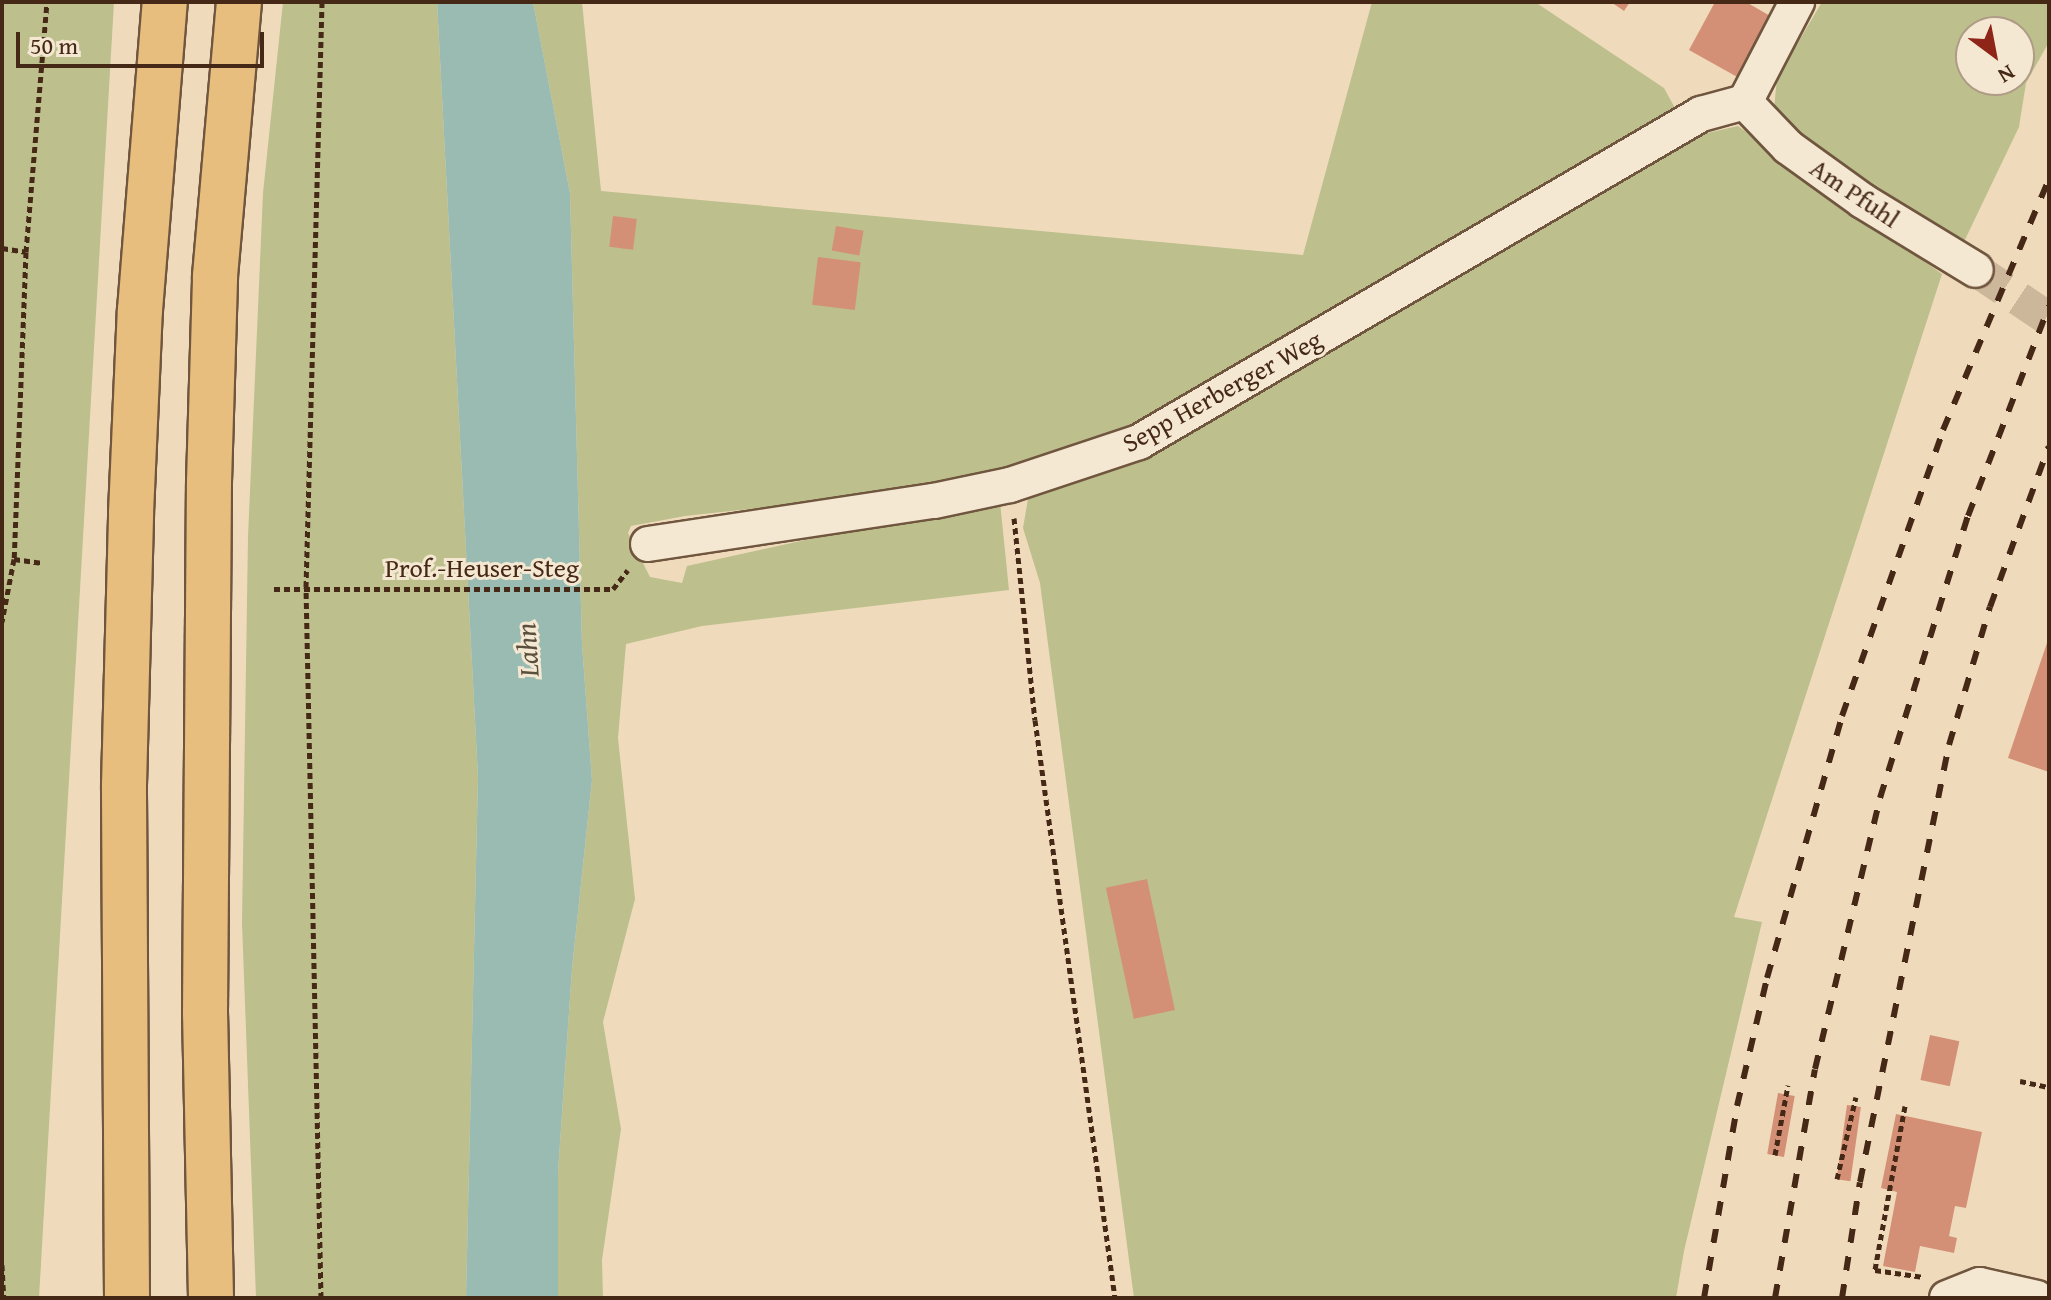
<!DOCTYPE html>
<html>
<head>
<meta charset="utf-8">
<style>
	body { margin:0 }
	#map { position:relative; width:2051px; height:1300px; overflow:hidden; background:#efdbbb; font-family:"Gentium Book Plus",serif }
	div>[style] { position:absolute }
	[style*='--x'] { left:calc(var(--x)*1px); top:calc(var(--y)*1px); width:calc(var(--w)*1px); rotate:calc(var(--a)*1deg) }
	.green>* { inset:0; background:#bdbf8d }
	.water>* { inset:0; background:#9abbb1 }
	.building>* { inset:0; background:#d49076; transform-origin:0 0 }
	.minor-tunnel>* { height:34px; margin-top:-17px; transform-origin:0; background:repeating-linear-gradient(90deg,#cdb79a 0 34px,transparent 0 51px) }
	.path>* { height:5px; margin-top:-2.5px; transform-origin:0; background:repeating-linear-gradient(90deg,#452916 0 6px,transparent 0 10px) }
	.roads { filter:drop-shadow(2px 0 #70563f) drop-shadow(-2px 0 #70563f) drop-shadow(0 2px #70563f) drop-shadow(0 -2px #70563f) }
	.minor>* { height:34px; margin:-17px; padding:0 17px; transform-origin:17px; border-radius:17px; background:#f5e8d3 }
	.highway>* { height:44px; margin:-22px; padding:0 22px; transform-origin:22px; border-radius:22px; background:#e8be7e }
	.rail>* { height:6px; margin-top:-3px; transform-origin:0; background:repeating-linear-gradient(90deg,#452916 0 14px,transparent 0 28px) }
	span { translate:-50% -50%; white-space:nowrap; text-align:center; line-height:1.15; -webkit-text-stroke:6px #f5e8d3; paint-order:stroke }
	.street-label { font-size:26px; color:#452916 }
	.water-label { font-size:28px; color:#5a4e3d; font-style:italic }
	.frame { position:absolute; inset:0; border:4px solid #452916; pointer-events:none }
	.north { position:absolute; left:1955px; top:16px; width:80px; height:80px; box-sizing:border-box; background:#f5e8d3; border:2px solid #af9c87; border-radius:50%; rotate:148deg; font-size:22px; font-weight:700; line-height:32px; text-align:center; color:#452916 }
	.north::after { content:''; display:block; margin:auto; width:28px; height:36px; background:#8f2418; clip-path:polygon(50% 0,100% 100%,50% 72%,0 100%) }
	.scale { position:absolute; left:16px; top:32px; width:248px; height:36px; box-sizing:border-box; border:4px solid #452916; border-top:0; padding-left:10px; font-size:24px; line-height:28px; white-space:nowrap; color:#452916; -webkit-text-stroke:6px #f5e8d3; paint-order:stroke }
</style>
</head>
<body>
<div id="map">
	<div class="green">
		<i style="clip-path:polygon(2px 2px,114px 2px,39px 1298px,2px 1298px)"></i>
		<i style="clip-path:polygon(283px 2px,437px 2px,478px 777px,466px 1298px,256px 1298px,242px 923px,248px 537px,263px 193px)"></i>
		<i style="clip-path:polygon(533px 2px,582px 2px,601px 191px,1303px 255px,1372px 2px,1535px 2px,1664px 88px,1676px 110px,1135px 427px,932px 489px,685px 516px,631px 526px,628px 533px,650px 577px,682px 583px,687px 566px,932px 512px,1000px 502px,1009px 590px,702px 626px,626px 644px,618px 738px,635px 899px,603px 1022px,621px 1129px,602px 1260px,603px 1298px,558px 1298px,558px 1172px,572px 969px,592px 780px,582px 644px,570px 193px)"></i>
		<i style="clip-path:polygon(evenodd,1822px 2px,2049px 2px,2049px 42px,2026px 83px,2019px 127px,1961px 248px,1789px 136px,1774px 109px,1777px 78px,1822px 2px,1971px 32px,2019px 32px,2019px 80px,1971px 80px,1971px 32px)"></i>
		<i style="clip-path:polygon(1738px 126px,1942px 274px,1734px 917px,1762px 922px,1684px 1251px,1676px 1298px,1134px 1298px,1040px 583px,1023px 528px,1029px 493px,1145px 452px,1703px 134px)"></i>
	</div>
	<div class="water">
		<i style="clip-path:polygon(437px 2px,533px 2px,570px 193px,582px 644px,592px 780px,572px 969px,558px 1172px,558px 1298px,466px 1298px,478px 777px)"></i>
	</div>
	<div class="building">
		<i style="clip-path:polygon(1611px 2px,1630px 2px,1624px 11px)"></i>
		<i style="clip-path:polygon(1715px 2px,1746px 2px,1772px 17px,1739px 78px,1689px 50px)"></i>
		<i style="left:613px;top:216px;width:24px;height:31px;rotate:7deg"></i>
		<i style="left:836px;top:226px;width:28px;height:25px;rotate:10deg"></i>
		<i style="left:818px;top:257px;width:43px;height:48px;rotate:7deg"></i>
		<i style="clip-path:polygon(2049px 637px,2049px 772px,2008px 758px)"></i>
		<i style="left:1147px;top:879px;width:134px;height:42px;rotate:78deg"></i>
		<i style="left:1930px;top:1035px;width:30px;height:46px;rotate:12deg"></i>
		<i style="left:1778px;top:1093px;width:17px;height:62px;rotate:10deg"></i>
		<i style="left:1847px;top:1105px;width:14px;height:75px;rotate:8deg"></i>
		<i style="clip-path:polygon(1896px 1114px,1982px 1132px,1966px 1208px,1955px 1206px,1949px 1236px,1957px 1238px,1954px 1253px,1920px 1246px,1915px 1272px,1883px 1266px,1897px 1192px,1881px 1188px)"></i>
	</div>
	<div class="minor-tunnel">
		<i style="--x:1976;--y:270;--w:88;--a:33.9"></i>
	</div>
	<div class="path">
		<i style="--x:2;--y:248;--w:24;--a:9"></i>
		<i style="--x:26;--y:252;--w:307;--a:92.2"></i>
		<i style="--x:14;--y:559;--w:64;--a:100.8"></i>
		<i style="--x:26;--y:252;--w:251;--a:-85.2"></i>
		<i style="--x:1014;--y:518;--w:203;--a:84.1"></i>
		<i style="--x:1035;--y:720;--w:584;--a:82.12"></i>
		<i style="--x:14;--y:559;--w:27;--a:8"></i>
		<i style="--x:274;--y:589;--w:339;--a:0"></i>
		<i style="--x:613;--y:589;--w:24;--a:-52"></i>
		<i style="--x:2020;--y:1081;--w:30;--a:12"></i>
		<i style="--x:1905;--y:1106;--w:167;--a:100.4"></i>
		<i style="--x:1875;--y:1270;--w:49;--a:8.3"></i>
		<i style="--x:1775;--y:1155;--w:71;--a:-79.5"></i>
		<i style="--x:1837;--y:1179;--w:84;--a:-77"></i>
		<i style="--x:2;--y:1265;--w:33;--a:87"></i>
		<i style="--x:321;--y:1298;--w:711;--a:-91.21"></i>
		<i style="--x:306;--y:587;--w:585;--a:-88.43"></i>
	</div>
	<div class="roads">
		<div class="minor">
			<i style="--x:1745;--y:102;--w:62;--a:46.3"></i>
			<i style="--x:1788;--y:147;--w:92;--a:35.8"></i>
			<i style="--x:1863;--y:201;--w:132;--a:31.4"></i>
			<i style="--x:1745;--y:102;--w:113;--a:-62.5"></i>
			<i style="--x:648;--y:544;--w:289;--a:-8.6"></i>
			<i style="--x:934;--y:501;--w:78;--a:-11.9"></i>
			<i style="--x:1010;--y:485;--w:136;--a:-18.4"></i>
			<i style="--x:1139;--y:442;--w:651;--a:-30.27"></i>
			<i style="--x:1701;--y:114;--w:46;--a:-15.3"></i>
			<i style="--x:1947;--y:1298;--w:35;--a:-22"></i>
			<i style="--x:1980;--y:1285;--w:58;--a:12.8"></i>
		</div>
		<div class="highway">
			<i style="--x:127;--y:1298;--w:513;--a:-90.34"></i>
			<i style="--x:124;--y:785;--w:272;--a:-88.5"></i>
			<i style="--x:131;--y:513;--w:203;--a:-87.5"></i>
			<i style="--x:140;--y:310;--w:309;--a:-85.4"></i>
			<i style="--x:211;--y:1298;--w:285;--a:-91.2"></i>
			<i style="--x:205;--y:1013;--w:531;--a:-89.57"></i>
			<i style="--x:209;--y:482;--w:206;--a:-88.3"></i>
			<i style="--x:215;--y:276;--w:275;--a:-85"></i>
		</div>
	</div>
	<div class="rail">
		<i style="--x:1704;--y:1298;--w:195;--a:-80.2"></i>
		<i style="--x:1737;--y:1106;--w:131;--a:-76.8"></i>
		<i style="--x:1767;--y:978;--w:273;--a:-74"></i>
		<i style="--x:1842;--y:716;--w:303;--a:-70.5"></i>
		<i style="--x:1943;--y:430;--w:272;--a:-67.1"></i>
		<i style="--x:1775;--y:1298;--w:232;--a:-80.1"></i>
		<i style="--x:1815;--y:1069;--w:279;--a:-76.5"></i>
		<i style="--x:1880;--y:798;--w:295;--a:-72.7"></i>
		<i style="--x:1968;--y:516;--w:225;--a:-68.9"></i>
		<i style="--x:1842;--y:1298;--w:117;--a:-81.2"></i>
		<i style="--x:1860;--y:1182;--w:446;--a:-78.5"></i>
		<i style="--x:1949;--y:745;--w:144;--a:-73.5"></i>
		<i style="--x:1990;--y:607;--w:171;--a:-69.9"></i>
	</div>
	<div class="street-label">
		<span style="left:1855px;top:193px;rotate:34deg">Am Pfuhl</span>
		<span style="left:1222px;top:391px;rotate:-29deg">Sepp Herberger Weg</span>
		<span style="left:482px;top:568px">Prof.-Heuser-Steg</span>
	</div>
	<div class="water-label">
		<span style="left:527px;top:650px;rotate:-94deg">Lahn</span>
	</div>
	<div class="frame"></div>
	<div class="north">N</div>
	<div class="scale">50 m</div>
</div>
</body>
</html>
